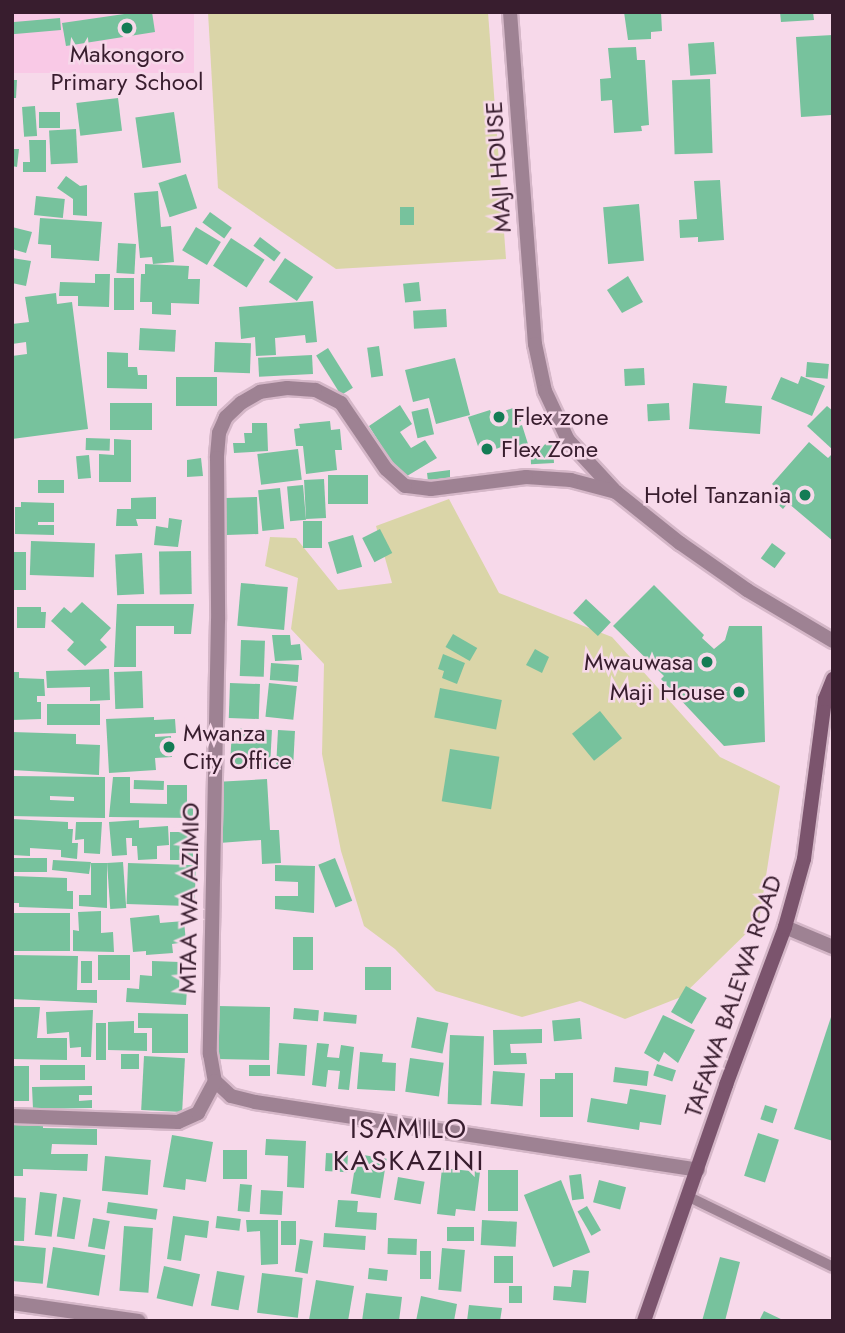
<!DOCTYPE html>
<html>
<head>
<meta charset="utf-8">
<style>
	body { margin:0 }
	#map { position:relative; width:845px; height:1333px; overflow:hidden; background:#f7d9ea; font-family:Jost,sans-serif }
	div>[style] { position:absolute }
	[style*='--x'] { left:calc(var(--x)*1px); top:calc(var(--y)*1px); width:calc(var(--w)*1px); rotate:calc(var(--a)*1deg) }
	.built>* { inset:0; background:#f9c9e6; transform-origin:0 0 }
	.green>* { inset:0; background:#dad5a8 }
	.building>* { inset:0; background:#77c29d; transform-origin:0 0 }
	.roads { filter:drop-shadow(2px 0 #d5b7c8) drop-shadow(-2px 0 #d5b7c8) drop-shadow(0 2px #d5b7c8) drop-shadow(0 -2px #d5b7c8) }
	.service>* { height:10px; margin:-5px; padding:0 5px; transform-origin:5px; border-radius:5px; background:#9e8293 }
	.minor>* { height:14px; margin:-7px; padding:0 7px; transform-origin:7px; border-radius:7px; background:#9e8293 }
	.secondary>* { height:14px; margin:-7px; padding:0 7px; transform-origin:7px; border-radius:7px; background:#7b546d }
	.dots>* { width:19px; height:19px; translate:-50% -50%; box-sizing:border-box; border:4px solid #f7d9ea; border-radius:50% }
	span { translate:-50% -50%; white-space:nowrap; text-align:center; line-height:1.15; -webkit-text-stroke:5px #f7d9ea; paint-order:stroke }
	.poi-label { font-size:24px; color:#381d2e }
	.left { translate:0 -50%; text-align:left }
	.right { translate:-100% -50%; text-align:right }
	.street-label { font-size:24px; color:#381d2e }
	.quarter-label { font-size:28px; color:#381d2e; letter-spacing:2px }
	.frame { position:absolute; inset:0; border:14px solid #381d2e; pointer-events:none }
</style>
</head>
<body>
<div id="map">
	<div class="built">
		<i style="left:12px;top:12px;width:182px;height:61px"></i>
	</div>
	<div class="green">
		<i style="clip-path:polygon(208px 12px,488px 12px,506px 259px,336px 269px,218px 188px)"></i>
		<i style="clip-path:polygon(449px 499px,499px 593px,612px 637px,720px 757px,780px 786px,759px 921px,681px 997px,625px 1019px,580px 1001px,522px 1017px,436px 991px,395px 949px,364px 926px,341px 851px,322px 754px,324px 664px,291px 629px,298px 578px,265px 566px,270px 537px,296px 538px,338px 590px,392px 583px,376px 526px)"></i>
	</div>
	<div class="building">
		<i style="clip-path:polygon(138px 12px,152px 12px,155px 32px,66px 46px,62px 23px)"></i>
		<i style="clip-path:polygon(624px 12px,661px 12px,662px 31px,651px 32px,651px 39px,628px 40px)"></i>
		<i style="clip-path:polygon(780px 12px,813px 12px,814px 20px,781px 22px)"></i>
		<i style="left:60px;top:18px;width:12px;height:49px;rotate:85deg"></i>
		<i style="clip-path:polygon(833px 35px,831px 115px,801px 117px,796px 37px)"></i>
		<i style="left:714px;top:42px;width:32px;height:26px;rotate:86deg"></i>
		<i style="clip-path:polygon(636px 47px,637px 60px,645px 60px,649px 125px,641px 126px,642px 131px,614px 133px,612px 100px,601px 101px,600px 79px,611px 78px,608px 48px)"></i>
		<i style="left:710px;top:79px;width:74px;height:38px;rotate:88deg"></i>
		<i style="clip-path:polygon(12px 80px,17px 80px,16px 98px,12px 98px)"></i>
		<i style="left:118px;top:98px;width:33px;height:42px;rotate:83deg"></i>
		<i style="left:35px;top:106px;width:30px;height:13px;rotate:86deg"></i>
		<i style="left:39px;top:112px;width:21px;height:16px"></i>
		<i style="left:174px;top:112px;width:51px;height:39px;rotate:82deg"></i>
		<i style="left:76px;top:129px;width:34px;height:27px;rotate:87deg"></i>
		<i style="clip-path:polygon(29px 140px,46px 140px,46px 172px,23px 172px,23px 162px,30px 162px)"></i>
		<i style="clip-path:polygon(12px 149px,19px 149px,17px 167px,12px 166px)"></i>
		<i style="left:186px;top:174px;width:36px;height:29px;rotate:72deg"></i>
		<i style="clip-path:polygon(66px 176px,80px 186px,87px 185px,87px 216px,73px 215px,73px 199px,57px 188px)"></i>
		<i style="clip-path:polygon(720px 180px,724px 240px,698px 242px,698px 237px,680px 238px,679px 220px,697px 219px,694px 181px)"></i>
		<i style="clip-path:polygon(158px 191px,161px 227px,171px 226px,174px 262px,153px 264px,152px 257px,140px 258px,134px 193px)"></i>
		<i style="left:36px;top:196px;width:29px;height:19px;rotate:6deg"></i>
		<i style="left:639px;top:204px;width:57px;height:36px;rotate:85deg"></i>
		<i style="left:414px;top:207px;width:18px;height:14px;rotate:90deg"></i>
		<i style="left:210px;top:212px;width:27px;height:13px;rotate:36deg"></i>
		<i style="clip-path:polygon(40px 218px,102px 222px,99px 261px,51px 258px,51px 245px,38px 244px)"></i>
		<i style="clip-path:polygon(12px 227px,32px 232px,26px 253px,12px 249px)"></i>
		<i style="left:196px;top:227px;width:29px;height:27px;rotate:31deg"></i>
		<i style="left:260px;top:237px;width:26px;height:11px;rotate:37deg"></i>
		<i style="left:231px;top:238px;width:40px;height:33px;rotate:33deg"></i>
		<i style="left:118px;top:243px;width:18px;height:30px;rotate:3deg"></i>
		<i style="clip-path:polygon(12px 258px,31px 261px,26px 286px,12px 283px)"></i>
		<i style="left:285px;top:258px;width:34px;height:29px;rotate:34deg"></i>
		<i style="clip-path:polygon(145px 264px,189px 266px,188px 279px,200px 279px,199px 304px,171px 303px,171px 315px,152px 314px,152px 302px,140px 302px,141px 274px,145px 274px)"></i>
		<i style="clip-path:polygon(95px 274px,110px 274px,109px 307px,78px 306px,78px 296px,59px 296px,60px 282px,95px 283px)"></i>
		<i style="clip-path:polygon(628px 276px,643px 302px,622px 313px,607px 290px)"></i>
		<i style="left:114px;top:278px;width:20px;height:32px"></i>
		<i style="left:419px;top:282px;width:19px;height:16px;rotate:84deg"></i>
		<i style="clip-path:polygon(56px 293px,57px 304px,72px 302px,88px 429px,12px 439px,12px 356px,27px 354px,26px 342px,12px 344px,12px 324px,29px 322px,25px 297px)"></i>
		<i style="clip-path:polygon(313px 301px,317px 342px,306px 343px,305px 335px,275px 338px,276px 355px,256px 356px,255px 337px,241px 339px,239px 307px)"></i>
		<i style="left:446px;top:309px;width:18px;height:33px;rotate:87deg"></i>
		<i style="left:140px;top:328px;width:36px;height:22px;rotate:3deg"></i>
		<i style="left:215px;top:342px;width:36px;height:30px;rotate:2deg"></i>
		<i style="left:379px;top:346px;width:30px;height:12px;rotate:82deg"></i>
		<i style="left:328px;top:348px;width:47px;height:14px;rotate:58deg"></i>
		<i style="clip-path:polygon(107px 352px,128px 353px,128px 367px,137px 367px,138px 375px,147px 375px,147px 389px,107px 388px)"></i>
		<i style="left:312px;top:355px;width:19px;height:54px;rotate:87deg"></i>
		<i style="clip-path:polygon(455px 358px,470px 415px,436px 424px,429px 398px,413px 402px,405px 370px)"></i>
		<i style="left:807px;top:362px;width:22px;height:15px;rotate:5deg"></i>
		<i style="left:644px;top:368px;width:17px;height:20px;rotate:87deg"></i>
		<i style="clip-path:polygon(801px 376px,825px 386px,812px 416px,771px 399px,781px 377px,798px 384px)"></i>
		<i style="left:176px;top:377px;width:41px;height:29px"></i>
		<i style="clip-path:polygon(693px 383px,727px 386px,725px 403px,762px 406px,760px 434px,689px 429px)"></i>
		<i style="left:110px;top:403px;width:42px;height:27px"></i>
		<i style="left:669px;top:403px;width:17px;height:22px;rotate:87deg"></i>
		<i style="clip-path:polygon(400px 405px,412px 424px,400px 432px,411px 448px,425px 440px,437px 458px,402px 479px,369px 426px)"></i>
		<i style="clip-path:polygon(827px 406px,833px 411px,833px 450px,807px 426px)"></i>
		<i style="clip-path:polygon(516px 407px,521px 421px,515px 423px,517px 427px,522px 425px,528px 444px,507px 449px,506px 445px,481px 455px,468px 417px,490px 410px,492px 415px)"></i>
		<i style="left:428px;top:408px;width:27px;height:17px;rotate:77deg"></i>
		<i style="clip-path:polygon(330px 421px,331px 430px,340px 429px,342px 450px,335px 450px,337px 470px,306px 474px,303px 446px,296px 446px,294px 429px,300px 428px,299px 424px)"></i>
		<i style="clip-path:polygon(252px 423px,267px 423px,268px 451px,234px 453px,233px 443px,245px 443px,244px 433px,252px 433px)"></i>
		<i style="left:86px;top:438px;width:24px;height:12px;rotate:2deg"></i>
		<i style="clip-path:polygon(114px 439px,131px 440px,131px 482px,99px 482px,99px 454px,114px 455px)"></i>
		<i style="clip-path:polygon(809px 442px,828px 458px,833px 453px,833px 541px,788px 503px,783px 509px,773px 500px,780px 491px,772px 484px)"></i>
		<i style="left:553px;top:444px;width:19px;height:23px;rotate:87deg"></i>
		<i style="left:298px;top:449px;width:31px;height:41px;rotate:83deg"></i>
		<i style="left:89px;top:455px;width:23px;height:13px;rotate:85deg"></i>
		<i style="clip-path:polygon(201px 458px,203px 476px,187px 477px,187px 460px)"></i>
		<i style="clip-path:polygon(450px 470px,450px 479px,428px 481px,427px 473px)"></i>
		<i style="left:368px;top:475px;width:29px;height:40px;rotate:90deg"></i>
		<i style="left:324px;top:479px;width:39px;height:20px;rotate:87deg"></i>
		<i style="left:64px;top:480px;width:13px;height:26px;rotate:90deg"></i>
		<i style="left:303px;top:485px;width:35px;height:16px;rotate:85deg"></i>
		<i style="left:280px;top:488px;width:41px;height:22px;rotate:84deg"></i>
		<i style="clip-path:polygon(156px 497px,156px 519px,136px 519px,138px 526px,116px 526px,117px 509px,131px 509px,131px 498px)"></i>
		<i style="left:257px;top:497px;width:37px;height:39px;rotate:88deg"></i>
		<i style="clip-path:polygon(21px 502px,54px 503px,54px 522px,38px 522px,38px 525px,54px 525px,54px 535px,15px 534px,15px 507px,21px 507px)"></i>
		<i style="clip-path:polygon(169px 518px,182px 520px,178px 547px,154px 545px,156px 526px,168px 528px)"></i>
		<i style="left:303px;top:521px;width:19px;height:27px"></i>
		<i style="left:380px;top:529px;width:27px;height:20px;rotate:63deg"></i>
		<i style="left:353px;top:535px;width:33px;height:26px;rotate:74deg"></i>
		<i style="left:31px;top:541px;width:64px;height:34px;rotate:2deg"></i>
		<i style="left:772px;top:543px;width:17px;height:19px;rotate:36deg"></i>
		<i style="left:191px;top:551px;width:43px;height:32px;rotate:89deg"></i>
		<i style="left:12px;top:552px;width:14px;height:38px"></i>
		<i style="left:142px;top:553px;width:41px;height:27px;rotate:87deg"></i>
		<i style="left:241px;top:583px;width:47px;height:43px;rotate:5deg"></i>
		<i style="clip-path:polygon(654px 585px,704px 635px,702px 638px,714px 649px,725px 640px,729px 626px,762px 626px,765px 742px,724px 746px,661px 679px,664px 676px,613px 626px)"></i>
		<i style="left:586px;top:599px;width:34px;height:19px;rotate:43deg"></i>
		<i style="clip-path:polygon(82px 602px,111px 628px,100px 640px,107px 647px,85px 666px,67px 650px,74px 642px,51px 621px,64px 607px,71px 613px)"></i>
		<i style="clip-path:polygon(117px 604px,194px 604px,191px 634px,174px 634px,174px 626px,136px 626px,136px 667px,114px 667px)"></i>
		<i style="clip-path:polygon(17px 607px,41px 607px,41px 612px,46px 612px,45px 628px,17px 628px)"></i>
		<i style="left:453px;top:634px;width:28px;height:15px;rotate:30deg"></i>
		<i style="clip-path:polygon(272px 635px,290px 635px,291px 645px,300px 644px,302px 660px,275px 661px)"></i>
		<i style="left:241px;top:640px;width:24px;height:36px;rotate:2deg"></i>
		<i style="clip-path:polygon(535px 649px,549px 657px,542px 673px,526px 665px)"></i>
		<i style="clip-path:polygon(443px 654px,465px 663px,457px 684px,442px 678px,444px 671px,438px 669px)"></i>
		<i style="left:271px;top:663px;width:28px;height:17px;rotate:4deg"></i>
		<i style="clip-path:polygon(109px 669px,110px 700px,90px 701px,90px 687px,47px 688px,46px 671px)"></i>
		<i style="left:142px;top:671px;width:37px;height:28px;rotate:88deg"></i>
		<i style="clip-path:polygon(12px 672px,19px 672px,19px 678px,44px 679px,45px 696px,37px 696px,37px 702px,41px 702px,41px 719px,12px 720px)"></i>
		<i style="left:230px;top:683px;width:30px;height:35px;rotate:2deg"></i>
		<i style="left:269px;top:683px;width:28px;height:34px;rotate:6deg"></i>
		<i style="left:440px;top:688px;width:63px;height:30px;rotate:11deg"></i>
		<i style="left:100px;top:704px;width:21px;height:53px;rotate:90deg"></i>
		<i style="left:600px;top:711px;width:35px;height:36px;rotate:51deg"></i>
		<i style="clip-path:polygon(154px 717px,154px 720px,175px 719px,176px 733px,155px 734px,155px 737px,171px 736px,172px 757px,155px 758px,156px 770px,109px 773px,106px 719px)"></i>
		<i style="left:232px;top:728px;width:40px;height:39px;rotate:3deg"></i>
		<i style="left:278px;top:730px;width:17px;height:36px;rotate:3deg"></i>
		<i style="clip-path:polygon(12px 732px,76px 734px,76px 744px,100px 745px,99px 775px,12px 770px)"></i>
		<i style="left:450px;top:749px;width:50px;height:53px;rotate:9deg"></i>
		<i style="clip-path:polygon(evenodd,12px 776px,105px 777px,105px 818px,12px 816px,12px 776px,50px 796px,74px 797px,74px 801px,50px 800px,50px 796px)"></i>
		<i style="clip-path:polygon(113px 777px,130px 777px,130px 803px,167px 804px,167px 785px,187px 785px,187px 804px,193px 804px,193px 818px,109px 817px)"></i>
		<i style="clip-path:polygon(267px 779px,270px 830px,279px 830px,281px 863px,262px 864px,261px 840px,219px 843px,215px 782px)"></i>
		<i style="left:134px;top:780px;width:30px;height:9px;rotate:2deg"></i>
		<i style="clip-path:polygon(12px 819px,68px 822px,68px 829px,73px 829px,72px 843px,78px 843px,77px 859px,61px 857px,61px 850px,30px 848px,30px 856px,12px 855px)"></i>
		<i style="clip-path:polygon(139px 820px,139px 828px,168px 826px,169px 845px,157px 846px,157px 859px,138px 860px,137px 846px,132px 846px,132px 838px,126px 838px,127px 855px,112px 856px,109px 822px)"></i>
		<i style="clip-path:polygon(76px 822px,102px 822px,100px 854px,84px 853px,84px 839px,75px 840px)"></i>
		<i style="left:170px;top:832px;width:23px;height:28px"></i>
		<i style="left:12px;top:858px;width:35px;height:14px"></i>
		<i style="left:335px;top:858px;width:46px;height:18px;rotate:68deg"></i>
		<i style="clip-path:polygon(53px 860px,91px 862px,89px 874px,52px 870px)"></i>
		<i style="left:123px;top:862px;width:46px;height:16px;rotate:86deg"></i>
		<i style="clip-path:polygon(91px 863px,107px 863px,107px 908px,79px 906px,79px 895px,91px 895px)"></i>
		<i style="left:128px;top:863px;width:68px;height:41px;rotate:2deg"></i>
		<i style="clip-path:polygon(275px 865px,315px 866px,314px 913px,275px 909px,275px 896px,298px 896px,298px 882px,275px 881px)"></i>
		<i style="clip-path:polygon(12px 876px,67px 878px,67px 891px,73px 891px,73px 909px,19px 907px,19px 903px,12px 903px)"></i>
		<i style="clip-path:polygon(101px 911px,101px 933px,113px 932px,114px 952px,73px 951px,73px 930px,79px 931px,78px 912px)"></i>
		<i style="left:12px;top:913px;width:58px;height:38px"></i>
		<i style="clip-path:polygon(159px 915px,160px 923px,184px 921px,186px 942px,172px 944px,173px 953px,146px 955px,146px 951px,133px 952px,130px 918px)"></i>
		<i style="left:293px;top:937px;width:20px;height:33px"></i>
		<i style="clip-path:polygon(12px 955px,78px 956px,77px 990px,97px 990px,97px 1003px,12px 999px)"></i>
		<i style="left:98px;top:955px;width:32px;height:25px"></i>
		<i style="left:81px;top:961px;width:11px;height:22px"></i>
		<i style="clip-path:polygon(152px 961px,180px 962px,179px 989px,187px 989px,186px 1005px,126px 1002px,127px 988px,139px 989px,140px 975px,152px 976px)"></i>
		<i style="left:365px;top:967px;width:26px;height:23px"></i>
		<i style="left:686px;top:986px;width:24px;height:30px;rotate:30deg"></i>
		<i style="left:218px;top:1006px;width:52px;height:53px;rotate:1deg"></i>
		<i style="clip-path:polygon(12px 1007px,40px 1007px,37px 1038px,67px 1038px,67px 1060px,12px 1059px)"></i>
		<i style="left:294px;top:1008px;width:25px;height:11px;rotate:5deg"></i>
		<i style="clip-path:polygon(93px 1010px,91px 1057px,81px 1057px,81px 1047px,70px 1048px,69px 1032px,47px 1034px,46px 1012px)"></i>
		<i style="left:324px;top:1012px;width:33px;height:9px;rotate:5deg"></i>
		<i style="clip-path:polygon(138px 1013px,188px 1014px,188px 1053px,152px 1053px,152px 1028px,138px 1028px)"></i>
		<i style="clip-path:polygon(832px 1014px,833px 1014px,833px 1141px,794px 1129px)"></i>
		<i style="clip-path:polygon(663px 1015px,695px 1030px,678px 1063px,664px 1052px,659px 1062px,644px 1053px)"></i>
		<i style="left:417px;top:1017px;width:32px;height:31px;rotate:11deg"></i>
		<i style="left:580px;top:1018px;width:21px;height:28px;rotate:85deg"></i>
		<i style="clip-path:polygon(134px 1021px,134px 1033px,147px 1033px,147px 1051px,108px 1050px,108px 1022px)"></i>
		<i style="left:96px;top:1023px;width:10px;height:37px"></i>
		<i style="clip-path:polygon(542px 1029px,542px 1043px,510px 1044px,511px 1053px,526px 1053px,527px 1064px,494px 1065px,493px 1030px)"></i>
		<i style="left:450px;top:1035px;width:34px;height:69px;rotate:2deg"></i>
		<i style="left:279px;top:1043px;width:28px;height:31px;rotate:4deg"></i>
		<i style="clip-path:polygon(317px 1043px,329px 1044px,327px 1057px,339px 1058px,341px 1045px,354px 1047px,349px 1090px,338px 1089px,340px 1071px,328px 1070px,326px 1087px,312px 1085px)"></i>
		<i style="clip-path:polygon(360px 1052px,383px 1054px,382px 1062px,396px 1063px,395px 1091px,357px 1089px)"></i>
		<i style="left:121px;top:1054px;width:18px;height:15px"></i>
		<i style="left:144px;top:1056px;width:41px;height:54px;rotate:3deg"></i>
		<i style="left:410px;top:1058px;width:34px;height:34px;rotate:8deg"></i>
		<i style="left:657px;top:1064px;width:20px;height:12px;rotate:18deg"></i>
		<i style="left:40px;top:1065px;width:45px;height:15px"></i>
		<i style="left:270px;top:1065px;width:11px;height:21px;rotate:90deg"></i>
		<i style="left:12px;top:1066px;width:17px;height:35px"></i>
		<i style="left:615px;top:1067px;width:34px;height:15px;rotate:7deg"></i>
		<i style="left:493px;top:1071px;width:32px;height:33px;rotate:4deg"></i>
		<i style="clip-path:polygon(555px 1073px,573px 1073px,573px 1117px,540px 1117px,540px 1079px,555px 1079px)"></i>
		<i style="clip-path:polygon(92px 1086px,92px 1095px,79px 1095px,79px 1101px,92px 1100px,92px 1108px,33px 1109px,32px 1087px)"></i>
		<i style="clip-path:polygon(630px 1089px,666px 1095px,661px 1125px,640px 1122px,639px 1130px,587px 1122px,591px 1098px,627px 1104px)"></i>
		<i style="left:765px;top:1105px;width:13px;height:15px;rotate:18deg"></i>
		<i style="clip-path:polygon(12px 1122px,43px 1123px,43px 1128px,97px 1129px,97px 1145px,52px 1144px,51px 1154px,88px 1154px,87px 1171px,23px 1169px,23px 1176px,12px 1176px)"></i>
		<i style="left:758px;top:1133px;width:22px;height:45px;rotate:18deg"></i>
		<i style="clip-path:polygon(172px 1135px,213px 1142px,206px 1182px,186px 1179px,185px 1190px,163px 1187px)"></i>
		<i style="clip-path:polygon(266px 1139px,306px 1141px,304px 1188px,287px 1187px,288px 1156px,265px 1155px)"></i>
		<i style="left:223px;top:1150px;width:24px;height:29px"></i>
		<i style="left:326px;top:1153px;width:22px;height:18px;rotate:3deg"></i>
		<i style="left:357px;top:1154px;width:30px;height:40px;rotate:9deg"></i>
		<i style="left:105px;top:1156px;width:46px;height:35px;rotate:5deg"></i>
		<i style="clip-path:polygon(442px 1168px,480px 1172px,475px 1211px,456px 1209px,455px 1216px,437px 1214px)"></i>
		<i style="left:488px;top:1170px;width:30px;height:41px"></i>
		<i style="left:581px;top:1174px;width:25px;height:12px;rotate:83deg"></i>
		<i style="left:398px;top:1177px;width:27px;height:23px;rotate:10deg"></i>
		<i style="left:561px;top:1180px;width:78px;height:40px;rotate:68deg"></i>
		<i style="left:599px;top:1180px;width:28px;height:23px;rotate:15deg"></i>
		<i style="left:240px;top:1184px;width:12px;height:27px;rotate:5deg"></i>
		<i style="left:261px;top:1190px;width:22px;height:24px;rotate:3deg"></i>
		<i style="left:40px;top:1192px;width:17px;height:43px;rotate:7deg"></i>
		<i style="clip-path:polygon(12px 1197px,26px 1198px,24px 1241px,12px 1241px)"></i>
		<i style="left:63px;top:1197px;width:18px;height:40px;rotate:9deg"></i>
		<i style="clip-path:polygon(338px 1200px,358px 1201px,357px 1212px,377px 1213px,376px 1230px,335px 1227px)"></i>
		<i style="left:108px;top:1202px;width:50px;height:11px;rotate:8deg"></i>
		<i style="left:587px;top:1206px;width:28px;height:11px;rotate:60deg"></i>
		<i style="clip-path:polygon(173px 1216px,209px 1221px,207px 1238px,185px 1235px,181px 1261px,167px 1259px)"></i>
		<i style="left:217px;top:1216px;width:24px;height:12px;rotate:7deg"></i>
		<i style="left:93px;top:1218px;width:17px;height:29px;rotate:10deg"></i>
		<i style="clip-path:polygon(246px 1220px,278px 1220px,278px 1264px,261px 1265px,260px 1231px,247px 1232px)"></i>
		<i style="left:482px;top:1220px;width:35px;height:25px;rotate:3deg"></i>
		<i style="left:281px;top:1221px;width:15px;height:24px"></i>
		<i style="left:124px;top:1226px;width:29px;height:65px;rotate:4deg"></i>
		<i style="left:447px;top:1227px;width:27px;height:14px"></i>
		<i style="left:324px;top:1233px;width:42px;height:14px;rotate:4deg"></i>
		<i style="left:388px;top:1238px;width:29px;height:16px;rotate:2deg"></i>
		<i style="left:300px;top:1239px;width:13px;height:33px;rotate:9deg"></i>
		<i style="left:12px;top:1245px;width:34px;height:36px;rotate:5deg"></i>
		<i style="left:53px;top:1247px;width:53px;height:41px;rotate:9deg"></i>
		<i style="left:442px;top:1248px;width:23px;height:42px;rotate:5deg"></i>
		<i style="left:420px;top:1251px;width:11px;height:28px"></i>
		<i style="left:513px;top:1256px;width:27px;height:19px;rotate:90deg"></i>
		<i style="clip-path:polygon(720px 1257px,740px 1262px,725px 1321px,702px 1321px)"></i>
		<i style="left:164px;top:1266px;width:37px;height:33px;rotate:13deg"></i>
		<i style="left:369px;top:1268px;width:19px;height:11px;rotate:6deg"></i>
		<i style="clip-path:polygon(573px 1270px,589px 1271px,586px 1303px,553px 1300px,554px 1286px,571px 1287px)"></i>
		<i style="left:217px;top:1271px;width:28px;height:35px;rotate:10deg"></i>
		<i style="left:262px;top:1273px;width:41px;height:40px;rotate:7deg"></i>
		<i style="clip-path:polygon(316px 1280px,354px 1286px,348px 1321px,309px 1320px)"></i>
		<i style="left:509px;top:1286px;width:13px;height:17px"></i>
		<i style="clip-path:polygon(366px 1293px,402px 1297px,399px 1321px,362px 1321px)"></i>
		<i style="clip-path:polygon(421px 1296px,457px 1304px,454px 1321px,416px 1321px)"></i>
		<i style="clip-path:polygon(469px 1305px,502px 1308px,500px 1321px,467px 1321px)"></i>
		<i style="clip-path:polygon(764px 1311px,785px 1321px,759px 1321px)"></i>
	</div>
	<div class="roads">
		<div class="service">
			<i style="--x:689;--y:1197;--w:160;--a:25.9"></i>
		</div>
		<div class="minor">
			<i style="--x:510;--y:12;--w:333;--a:85.7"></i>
			<i style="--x:535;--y:344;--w:48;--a:78"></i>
			<i style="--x:545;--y:391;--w:54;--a:64.9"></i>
			<i style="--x:568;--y:440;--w:71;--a:47.3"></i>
			<i style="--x:616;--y:492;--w:82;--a:38.6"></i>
			<i style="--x:680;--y:543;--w:82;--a:35"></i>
			<i style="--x:747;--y:590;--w:100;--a:30.7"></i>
			<i style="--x:616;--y:492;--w:47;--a:-165.1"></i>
			<i style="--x:571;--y:480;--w:45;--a:-176.2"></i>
			<i style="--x:526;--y:477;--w:96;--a:172.8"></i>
			<i style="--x:431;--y:489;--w:26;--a:-173"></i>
			<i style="--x:405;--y:486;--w:25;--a:-138"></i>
			<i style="--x:386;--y:469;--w:80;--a:-124.3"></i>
			<i style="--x:341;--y:403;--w:29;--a:-153"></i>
			<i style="--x:315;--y:390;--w:28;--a:-176"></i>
			<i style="--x:287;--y:388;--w:27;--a:172"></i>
			<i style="--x:260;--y:392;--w:22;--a:150"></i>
			<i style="--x:241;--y:403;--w:21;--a:137"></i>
			<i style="--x:226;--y:417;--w:17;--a:114"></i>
			<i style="--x:219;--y:433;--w:25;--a:95"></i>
			<i style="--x:217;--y:458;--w:162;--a:89.6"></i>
			<i style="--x:218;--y:620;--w:434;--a:91.1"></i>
			<i style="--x:210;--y:1054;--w:27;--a:80"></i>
			<i style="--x:215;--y:1081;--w:22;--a:43"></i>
			<i style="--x:231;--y:1096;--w:25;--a:14"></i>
			<i style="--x:255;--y:1102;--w:448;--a:8.7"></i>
			<i style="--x:785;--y:927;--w:52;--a:22.6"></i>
			<i style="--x:12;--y:1116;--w:166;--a:2.1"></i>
			<i style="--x:178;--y:1122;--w:22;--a:-24"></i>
			<i style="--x:198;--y:1113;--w:36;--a:-62"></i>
			<i style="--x:12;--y:1303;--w:128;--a:8.1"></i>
		</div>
		<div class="secondary">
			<i style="--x:644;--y:1321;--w:250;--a:-70.8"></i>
			<i style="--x:726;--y:1085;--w:169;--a:-69.5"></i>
			<i style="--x:785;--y:927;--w:71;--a:-74.4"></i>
			<i style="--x:804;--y:859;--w:161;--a:-82.5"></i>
			<i style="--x:825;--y:699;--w:22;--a:-68"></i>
		</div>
	</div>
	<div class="dots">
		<i style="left:127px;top:28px;background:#147c55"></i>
		<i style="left:499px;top:417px;background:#147c55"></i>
		<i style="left:487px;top:449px;background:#147c55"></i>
		<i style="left:805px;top:495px;background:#147c55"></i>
		<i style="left:707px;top:662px;background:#147c55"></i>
		<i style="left:739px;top:692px;background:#147c55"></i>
		<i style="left:169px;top:747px;background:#147c55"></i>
	</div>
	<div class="poi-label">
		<span style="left:127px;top:68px">Makongoro<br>Primary School</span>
		<span class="left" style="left:513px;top:417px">Flex zone</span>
		<span class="left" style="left:501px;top:449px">Flex Zone</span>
		<span class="right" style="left:791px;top:495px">Hotel Tanzania</span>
		<span class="right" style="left:693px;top:662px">Mwauwasa</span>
		<span class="right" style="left:725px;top:692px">Maji House</span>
		<span class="left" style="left:183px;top:747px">Mwanza<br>City Office</span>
	</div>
	<div class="street-label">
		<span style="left:498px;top:167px;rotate:-94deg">MAJI HOUSE</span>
		<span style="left:189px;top:898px;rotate:-89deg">MTAA WA AZIMIO</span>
		<span style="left:733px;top:996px;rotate:-71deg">TAFAWA BALEWA ROAD</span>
	</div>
	<div class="quarter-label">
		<span style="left:409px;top:1145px">ISAMILO<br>KASKAZINI</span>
	</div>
	<div class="frame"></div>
</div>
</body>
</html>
